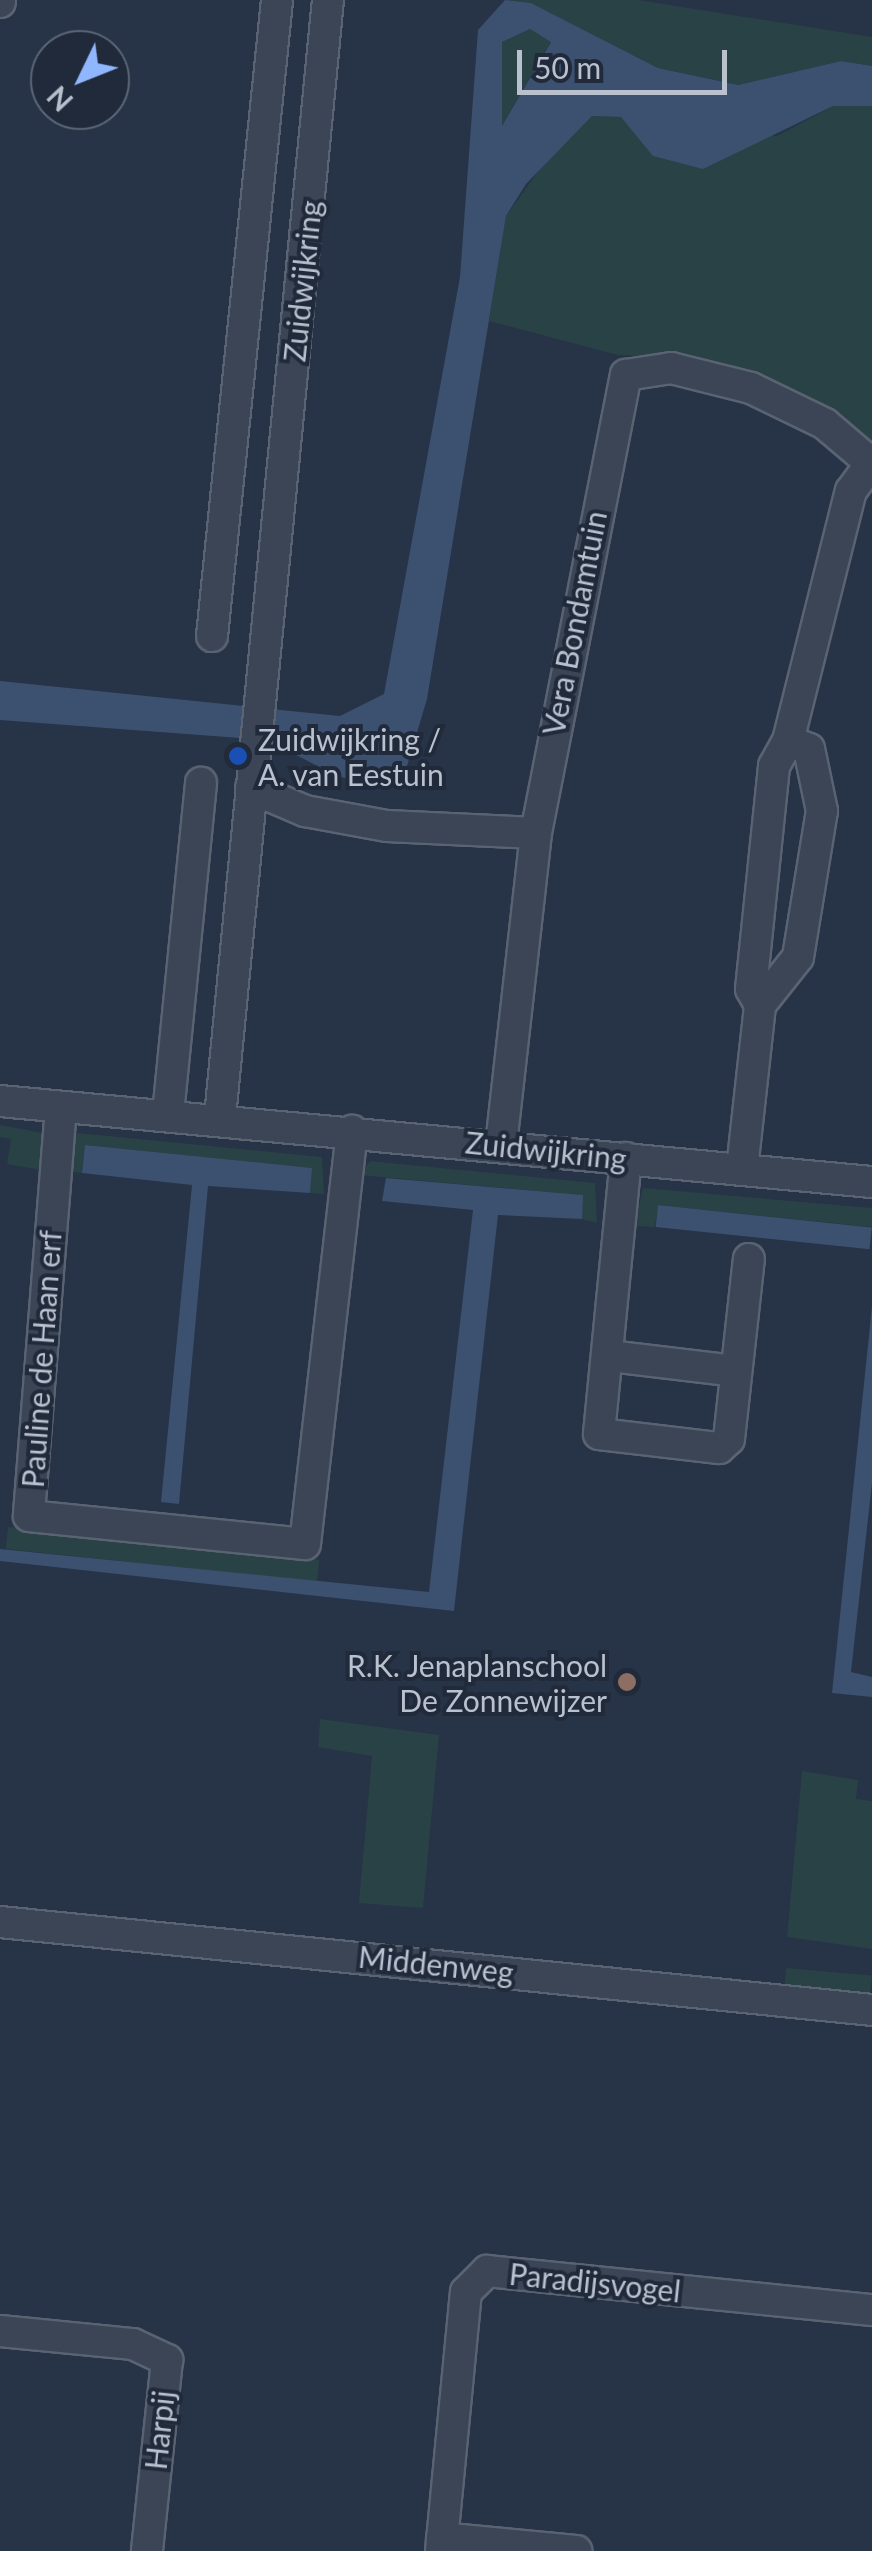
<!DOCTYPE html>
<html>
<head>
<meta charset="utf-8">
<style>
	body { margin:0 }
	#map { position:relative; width:872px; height:2551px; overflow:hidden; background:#273346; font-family:Lato,sans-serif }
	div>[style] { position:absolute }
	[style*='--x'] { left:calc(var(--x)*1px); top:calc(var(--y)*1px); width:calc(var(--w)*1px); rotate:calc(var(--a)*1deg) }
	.green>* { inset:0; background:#294246; transform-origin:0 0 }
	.water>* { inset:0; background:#3c506f; transform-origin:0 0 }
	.roads { filter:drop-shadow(2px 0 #5a6372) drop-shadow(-2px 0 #5a6372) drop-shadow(0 2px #5a6372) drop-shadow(0 -2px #5a6372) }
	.street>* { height:30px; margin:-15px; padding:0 15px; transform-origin:15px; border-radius:15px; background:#3b4555 }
	.dots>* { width:28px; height:28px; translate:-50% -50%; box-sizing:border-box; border:5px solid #202a3a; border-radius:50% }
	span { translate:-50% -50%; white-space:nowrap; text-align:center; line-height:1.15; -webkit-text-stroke:8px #202a3a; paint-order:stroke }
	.street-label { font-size:30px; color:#b9c1ce }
	.poi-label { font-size:30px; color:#b9c1ce }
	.left { translate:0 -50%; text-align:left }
	.right { translate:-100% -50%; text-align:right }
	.north { position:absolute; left:30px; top:30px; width:100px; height:100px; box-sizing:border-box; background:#202a3a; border:2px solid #5d6675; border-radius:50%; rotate:227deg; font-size:28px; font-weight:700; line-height:40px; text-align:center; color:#b9c1ce }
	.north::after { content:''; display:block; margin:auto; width:35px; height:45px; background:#90b7fd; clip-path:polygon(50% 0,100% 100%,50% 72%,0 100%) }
	.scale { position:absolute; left:517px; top:50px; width:210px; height:45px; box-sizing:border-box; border:5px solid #b9c1ce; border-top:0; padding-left:12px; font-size:30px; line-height:35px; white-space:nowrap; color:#b9c1ce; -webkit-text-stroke:8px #202a3a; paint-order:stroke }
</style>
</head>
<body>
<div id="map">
	<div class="green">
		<i style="clip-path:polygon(506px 0,638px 0,872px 37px,872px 66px,841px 61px,738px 85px,658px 68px,531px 3px)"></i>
		<i style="clip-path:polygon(530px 29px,551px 41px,502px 126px,502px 42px)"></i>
		<i style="clip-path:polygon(833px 106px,872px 106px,872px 448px,704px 359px,618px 355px,489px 321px,506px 216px,558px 144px,592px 116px,621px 117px,632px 129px,777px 136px)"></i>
		<i style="clip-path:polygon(0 1125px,43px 1133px,41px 1170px,7px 1164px,11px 1139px,0 1137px)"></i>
		<i style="clip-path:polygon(78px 1133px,322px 1157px,324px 1194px,310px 1193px,311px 1168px,85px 1145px,82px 1173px,67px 1171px,70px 1134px)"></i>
		<i style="clip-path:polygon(370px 1161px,595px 1183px,597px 1223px,582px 1219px,582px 1195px,360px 1175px)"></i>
		<i style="clip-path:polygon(643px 1188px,872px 1208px,872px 1227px,658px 1205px,655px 1227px,635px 1226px)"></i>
		<i style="left:8px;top:1527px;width:313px;height:22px;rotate:6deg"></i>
		<i style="clip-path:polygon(320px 1719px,439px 1735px,423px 1908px,359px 1903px,372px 1756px,318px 1747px)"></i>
		<i style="clip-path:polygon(802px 1771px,858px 1780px,856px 1799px,872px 1801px,872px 1949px,787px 1937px)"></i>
		<i style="left:786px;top:1968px;width:86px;height:20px;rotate:5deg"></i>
	</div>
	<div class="water">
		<i style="clip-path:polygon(evenodd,505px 0,531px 3px,658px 68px,738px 85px,841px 61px,872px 66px,872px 106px,833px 106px,703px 169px,653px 156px,621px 117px,592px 116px,526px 184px,506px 216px,427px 699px,401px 786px,339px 777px,267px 740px,0 720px,0 681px,340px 716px,384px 694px,460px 277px,478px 30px,505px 0,530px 29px,551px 42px,502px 126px,502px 42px,530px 29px)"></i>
		<i style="clip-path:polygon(85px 1145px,312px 1168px,310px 1193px,208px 1186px,179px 1504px,161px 1502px,192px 1185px,82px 1173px)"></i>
		<i style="clip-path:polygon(386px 1178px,583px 1195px,582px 1219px,498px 1215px,454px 1611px,0 1561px,0 1549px,429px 1592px,473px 1210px,382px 1201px)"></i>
		<i style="left:658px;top:1205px;width:215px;height:22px;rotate:6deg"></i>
		<i style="clip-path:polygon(872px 1306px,872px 1483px,851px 1672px,872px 1677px,872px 1697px,832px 1693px)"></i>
	</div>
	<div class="roads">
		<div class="street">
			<i style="--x:0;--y:2;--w:2;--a:-90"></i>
			<i style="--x:212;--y:636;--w:639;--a:-84.16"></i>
			<i style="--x:251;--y:788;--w:59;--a:23.1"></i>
			<i style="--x:305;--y:811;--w:83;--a:10.4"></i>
			<i style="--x:387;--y:826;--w:149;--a:2.7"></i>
			<i style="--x:760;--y:1005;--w:18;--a:-119"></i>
			<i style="--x:751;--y:989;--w:224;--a:-84.1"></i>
			<i style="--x:774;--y:766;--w:29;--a:-61"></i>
			<i style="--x:788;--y:741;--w:258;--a:-75.9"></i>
			<i style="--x:851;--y:491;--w:34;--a:-54"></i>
			<i style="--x:0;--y:1101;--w:876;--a:5.31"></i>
			<i style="--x:61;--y:1107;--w:410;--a:94.5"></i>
			<i style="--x:29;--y:1516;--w:277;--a:5.8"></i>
			<i style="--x:305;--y:1544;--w:416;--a:-83.5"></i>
			<i style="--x:168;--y:1114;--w:333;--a:-84.3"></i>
			<i style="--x:220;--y:1117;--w:1122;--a:-84.48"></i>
			<i style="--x:501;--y:1145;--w:314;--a:-83.6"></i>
			<i style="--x:536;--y:833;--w:467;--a:-78.9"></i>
			<i style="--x:626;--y:375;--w:46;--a:-8.8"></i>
			<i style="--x:671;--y:368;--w:82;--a:14"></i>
			<i style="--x:751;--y:388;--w:82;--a:25.9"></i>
			<i style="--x:825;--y:424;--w:62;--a:40.4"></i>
			<i style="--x:626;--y:1158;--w:277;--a:95.6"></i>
			<i style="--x:599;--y:1434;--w:121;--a:6.7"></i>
			<i style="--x:719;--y:1448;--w:13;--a:-42"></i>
			<i style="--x:729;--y:1439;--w:181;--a:-83.7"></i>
			<i style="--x:742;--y:1169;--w:165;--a:-83.7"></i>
			<i style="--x:760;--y:1005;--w:61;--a:-51.6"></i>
			<i style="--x:798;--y:957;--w:148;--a:-80.7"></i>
			<i style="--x:822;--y:811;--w:63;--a:-101.8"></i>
			<i style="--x:809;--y:749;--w:22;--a:-159"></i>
			<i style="--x:609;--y:1356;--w:126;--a:6.8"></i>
			<i style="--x:0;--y:1922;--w:876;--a:5.76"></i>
			<i style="--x:0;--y:2331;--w:134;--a:5.6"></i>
			<i style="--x:133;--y:2344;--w:38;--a:25"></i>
			<i style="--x:167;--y:2360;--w:192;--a:96"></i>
			<i style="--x:442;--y:2538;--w:135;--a:5.5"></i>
			<i style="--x:441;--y:2551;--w:260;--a:-84.5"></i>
			<i style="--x:466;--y:2292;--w:30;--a:-45"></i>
			<i style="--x:487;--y:2271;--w:387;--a:5.8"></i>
		</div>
	</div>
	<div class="dots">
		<i style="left:238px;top:756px;background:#1a4fb4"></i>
		<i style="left:627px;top:1682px;background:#8d6e63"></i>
	</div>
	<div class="street-label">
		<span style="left:302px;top:281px;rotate:-84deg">Zuidwijkring</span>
		<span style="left:574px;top:623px;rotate:-79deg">Vera Bondamtuin</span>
		<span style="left:546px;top:1150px;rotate:6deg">Zuidwijkring</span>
		<span style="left:41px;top:1359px;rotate:-86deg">Pauline de Haan erf</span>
		<span style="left:436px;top:1964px;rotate:6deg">Middenweg</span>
		<span style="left:595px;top:2282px;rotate:6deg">Paradijsvogel</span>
		<span style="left:159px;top:2430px;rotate:-84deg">Harpij</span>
	</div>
	<div class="poi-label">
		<span class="left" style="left:258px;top:756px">Zuidwijkring /<br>A. van Eestuin</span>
		<span class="right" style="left:607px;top:1682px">R.K. Jenaplanschool<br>De Zonnewijzer</span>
	</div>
	<div class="north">N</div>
	<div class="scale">50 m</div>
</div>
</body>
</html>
